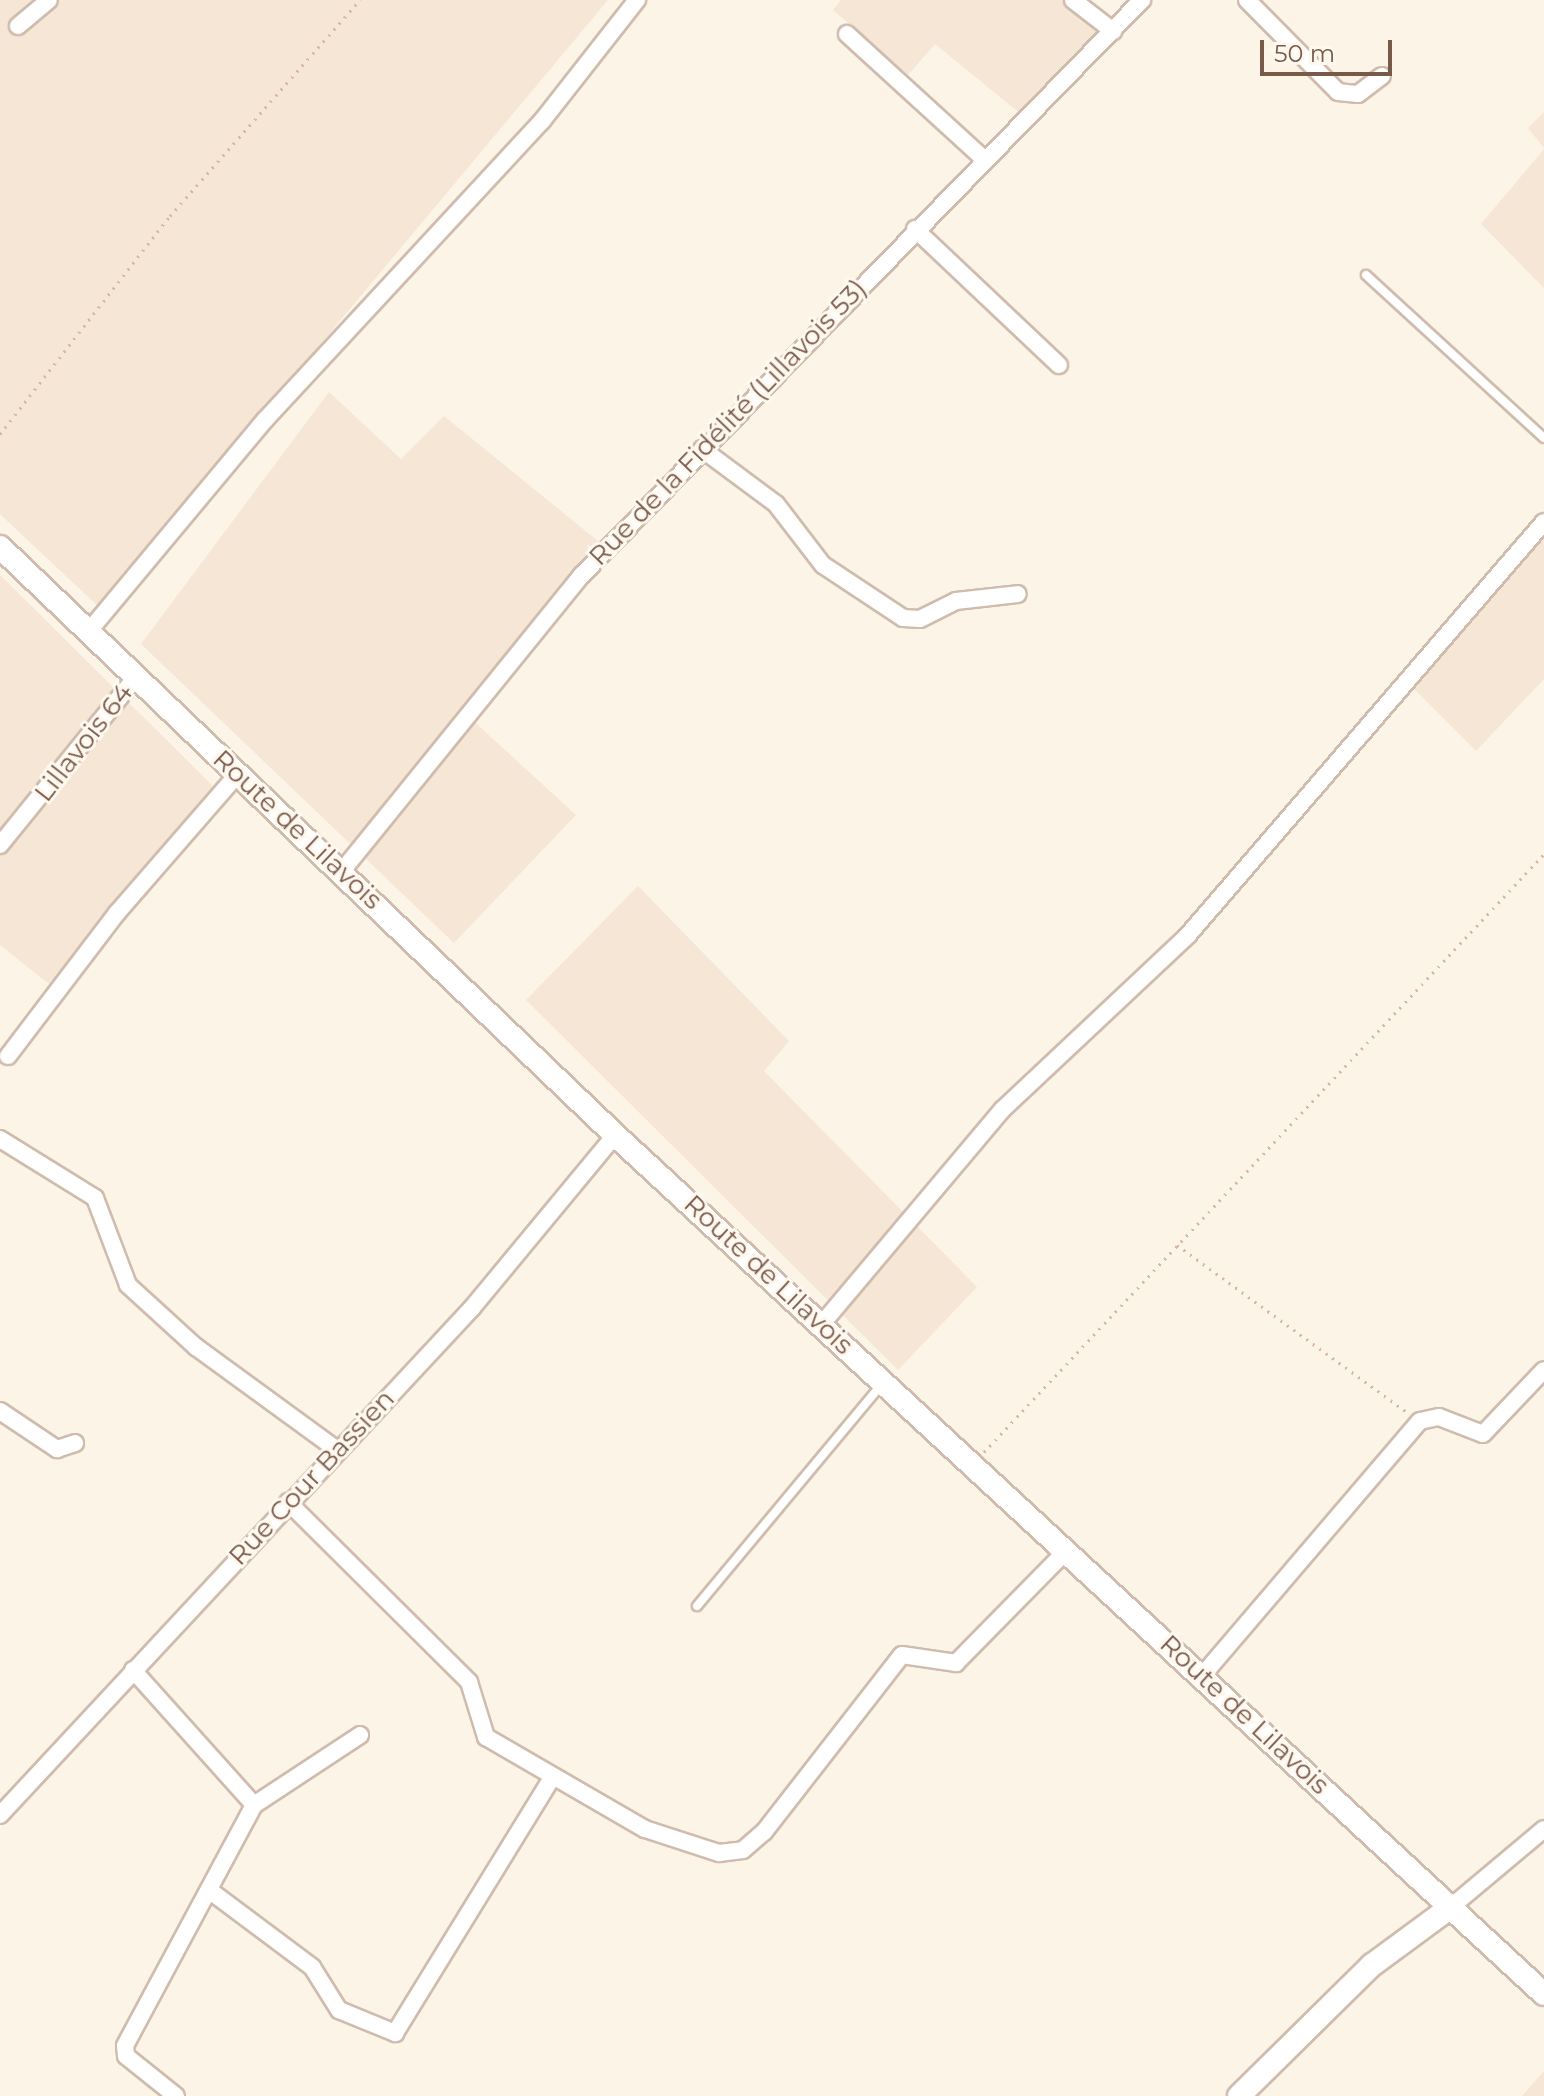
<!DOCTYPE html>
<html>
<head>
<meta charset="utf-8">
<style>
	body { margin:0 }
	#map { position:relative; width:1544px; height:2096px; overflow:hidden; background:#fdf4e8; font-family:Montserrat,sans-serif }
	div>[style] { position:absolute }
	[style*='--x'] { left:calc(var(--x)*1px); top:calc(var(--y)*1px); width:calc(var(--w)*1px); rotate:calc(var(--a)*1deg) }
	.residential>* { inset:0; background:#f5e6d6 }
	.path>* { height:3px; margin-top:-1.5px; transform-origin:0; background:repeating-linear-gradient(90deg,#d8b6a1 0 2px,transparent 0 8px) }
	.roads { filter:drop-shadow(2px 0 #cfbcad) drop-shadow(-2px 0 #cfbcad) drop-shadow(0 2px #cfbcad) drop-shadow(0 -2px #cfbcad) }
	.lane>* { height:8px; margin:-4px; padding:0 4px; transform-origin:4px; border-radius:4px; background:#fff }
	.street>* { height:16px; margin:-8px; padding:0 8px; transform-origin:8px; border-radius:8px; background:#fff }
	.secondary>* { height:22px; margin:-11px; padding:0 11px; transform-origin:11px; border-radius:11px; background:#fff }
	span { translate:-50% -50%; white-space:nowrap; text-align:center; line-height:1.15; -webkit-text-stroke:6px #fff8ef; paint-order:stroke }
	.street-label { font-size:26px; color:#785a4b }
	.scale { position:absolute; left:1260px; top:40px; width:132px; height:36px; box-sizing:border-box; border:4px solid #785a4b; border-top:0; padding-left:10px; font-size:24px; line-height:28px; white-space:nowrap; color:#785a4b; -webkit-text-stroke:6px #fff8ef; paint-order:stroke }
</style>
</head>
<body>
<div id="map">
	<div class="residential">
		<i style="clip-path:polygon(0 0,608px 0,100px 608px,0 514px)"></i>
		<i style="clip-path:polygon(841px 0,1082px 0,1114px 23px,1028px 120px,935px 44px,908px 75px,833px 10px)"></i>
		<i style="clip-path:polygon(1544px 112px,1544px 148px,1528px 128px)"></i>
		<i style="clip-path:polygon(1544px 149px,1544px 288px,1481px 224px)"></i>
		<i style="clip-path:polygon(329px 392px,401px 459px,444px 416px,614px 554px,468px 716px,576px 815px,454px 943px,141px 644px)"></i>
		<i style="clip-path:polygon(1544px 526px,1544px 679px,1476px 751px,1408px 683px)"></i>
		<i style="clip-path:polygon(0 575px,220px 793px,59px 992px,0 945px)"></i>
		<i style="clip-path:polygon(638px 886px,789px 1041px,764px 1071px,977px 1287px,898px 1370px,526px 1000px)"></i>
		<i style="clip-path:polygon(1544px 2071px,1544px 2096px,1522px 2096px)"></i>
	</div>
	<div class="path">
		<i style="--x:0;--y:434;--w:276;--a:-52.1"></i>
		<i style="--x:170;--y:216;--w:288;--a:-48.7"></i>
		<i style="--x:1177;--y:1245;--w:284;--a:36"></i>
		<i style="--x:984;--y:1452;--w:819;--a:-46.88"></i>
	</div>
	<div class="roads">
		<div class="lane">
			<i style="--x:1366;--y:275;--w:241;--a:42.5"></i>
			<i style="--x:697;--y:1606;--w:288;--a:-50.2"></i>
		</div>
		<div class="street">
			<i style="--x:1073;--y:0;--w:51;--a:37.8"></i>
			<i style="--x:1247;--y:0;--w:129;--a:45.3"></i>
			<i style="--x:1338;--y:92;--w:20;--a:6"></i>
			<i style="--x:1358;--y:94;--w:30;--a:-37"></i>
			<i style="--x:18;--y:26;--w:40;--a:-40"></i>
			<i style="--x:847;--y:34;--w:185;--a:42.4"></i>
			<i style="--x:915;--y:229;--w:198;--a:43.4"></i>
			<i style="--x:702;--y:449;--w:92;--a:36.6"></i>
			<i style="--x:776;--y:504;--w:77;--a:52.4"></i>
			<i style="--x:823;--y:565;--w:96;--a:33.5"></i>
			<i style="--x:903;--y:618;--w:17;--a:3"></i>
			<i style="--x:920;--y:619;--w:40;--a:-26.6"></i>
			<i style="--x:956;--y:601;--w:62;--a:-6.4"></i>
			<i style="--x:89;--y:631;--w:275;--a:-50.2"></i>
			<i style="--x:265;--y:420;--w:408;--a:-47.2"></i>
			<i style="--x:542;--y:121;--w:154;--a:-51.9"></i>
			<i style="--x:0;--y:845;--w:218;--a:-51"></i>
			<i style="--x:342;--y:871;--w:381;--a:-51"></i>
			<i style="--x:582;--y:575;--w:803;--a:-45.76"></i>
			<i style="--x:8;--y:1056;--w:180;--a:-52.7"></i>
			<i style="--x:117;--y:913;--w:184;--a:-49"></i>
			<i style="--x:0;--y:1139;--w:112;--a:31.8"></i>
			<i style="--x:95;--y:1198;--w:93;--a:69.2"></i>
			<i style="--x:128;--y:1285;--w:92;--a:42.4"></i>
			<i style="--x:196;--y:1347;--w:173;--a:36.1"></i>
			<i style="--x:821;--y:1325;--w:282;--a:-49.9"></i>
			<i style="--x:1003;--y:1109;--w:254;--a:-43.2"></i>
			<i style="--x:1188;--y:935;--w:545;--a:-49.24"></i>
			<i style="--x:0;--y:1411;--w:69;--a:33.7"></i>
			<i style="--x:57;--y:1449;--w:19;--a:-18"></i>
			<i style="--x:288;--y:1502;--w:255;--a:44.8"></i>
			<i style="--x:469;--y:1682;--w:58;--a:72.8"></i>
			<i style="--x:486;--y:1737;--w:184;--a:30.1"></i>
			<i style="--x:645;--y:1829;--w:78;--a:18"></i>
			<i style="--x:719;--y:1853;--w:24;--a:-7"></i>
			<i style="--x:743;--y:1850;--w:28;--a:-41"></i>
			<i style="--x:764;--y:1832;--w:224;--a:-52.1"></i>
			<i style="--x:902;--y:1655;--w:55;--a:8.4"></i>
			<i style="--x:956;--y:1663;--w:158;--a:-45.5"></i>
			<i style="--x:133;--y:1670;--w:181;--a:48.1"></i>
			<i style="--x:254;--y:1805;--w:273;--a:118.2"></i>
			<i style="--x:125;--y:2046;--w:10;--a:84"></i>
			<i style="--x:126;--y:2056;--w:64;--a:38.7"></i>
			<i style="--x:1202;--y:1676;--w:335;--a:-49.5"></i>
			<i style="--x:1420;--y:1421;--w:19;--a:-12"></i>
			<i style="--x:1439;--y:1417;--w:47;--a:21.1"></i>
			<i style="--x:1483;--y:1434;--w:88;--a:-46.4"></i>
			<i style="--x:254;--y:1805;--w:127;--a:-33.4"></i>
			<i style="--x:0;--y:1815;--w:693;--a:-47.05"></i>
			<i style="--x:472;--y:1308;--w:224;--a:-50.4"></i>
			<i style="--x:209;--y:1890;--w:129;--a:36.8"></i>
			<i style="--x:312;--y:1967;--w:51;--a:57.9"></i>
			<i style="--x:339;--y:2010;--w:61;--a:22.3"></i>
			<i style="--x:395;--y:2033;--w:298;--a:-58.4"></i>
			<i style="--x:1451;--y:1907;--w:121;--a:-40"></i>
		</div>
		<div class="secondary">
			<i style="--x:0;--y:547;--w:851;--a:43.71"></i>
			<i style="--x:615;--y:1135;--w:1265;--a:42.76"></i>
			<i style="--x:1239;--y:2096;--w:187;--a:-44.6"></i>
			<i style="--x:1372;--y:1965;--w:98;--a:-36.3"></i>
		</div>
	</div>
	<div class="street-label">
		<span style="left:728px;top:423px;rotate:-46deg">Rue de la Fidélité (Lillavois 53)</span>
		<span style="left:84px;top:743px;rotate:-52deg">Lillavois 64</span>
		<span style="left:297px;top:830px;rotate:43deg">Route de Lilavois</span>
		<span style="left:768px;top:1275px;rotate:43deg">Route de Lilavois</span>
		<span style="left:312px;top:1478px;rotate:-47deg">Rue Cour Bassien</span>
		<span style="left:1244px;top:1715px;rotate:43deg">Route de Lilavois</span>
	</div>
	<div class="scale">50 m</div>
</div>
</body>
</html>
